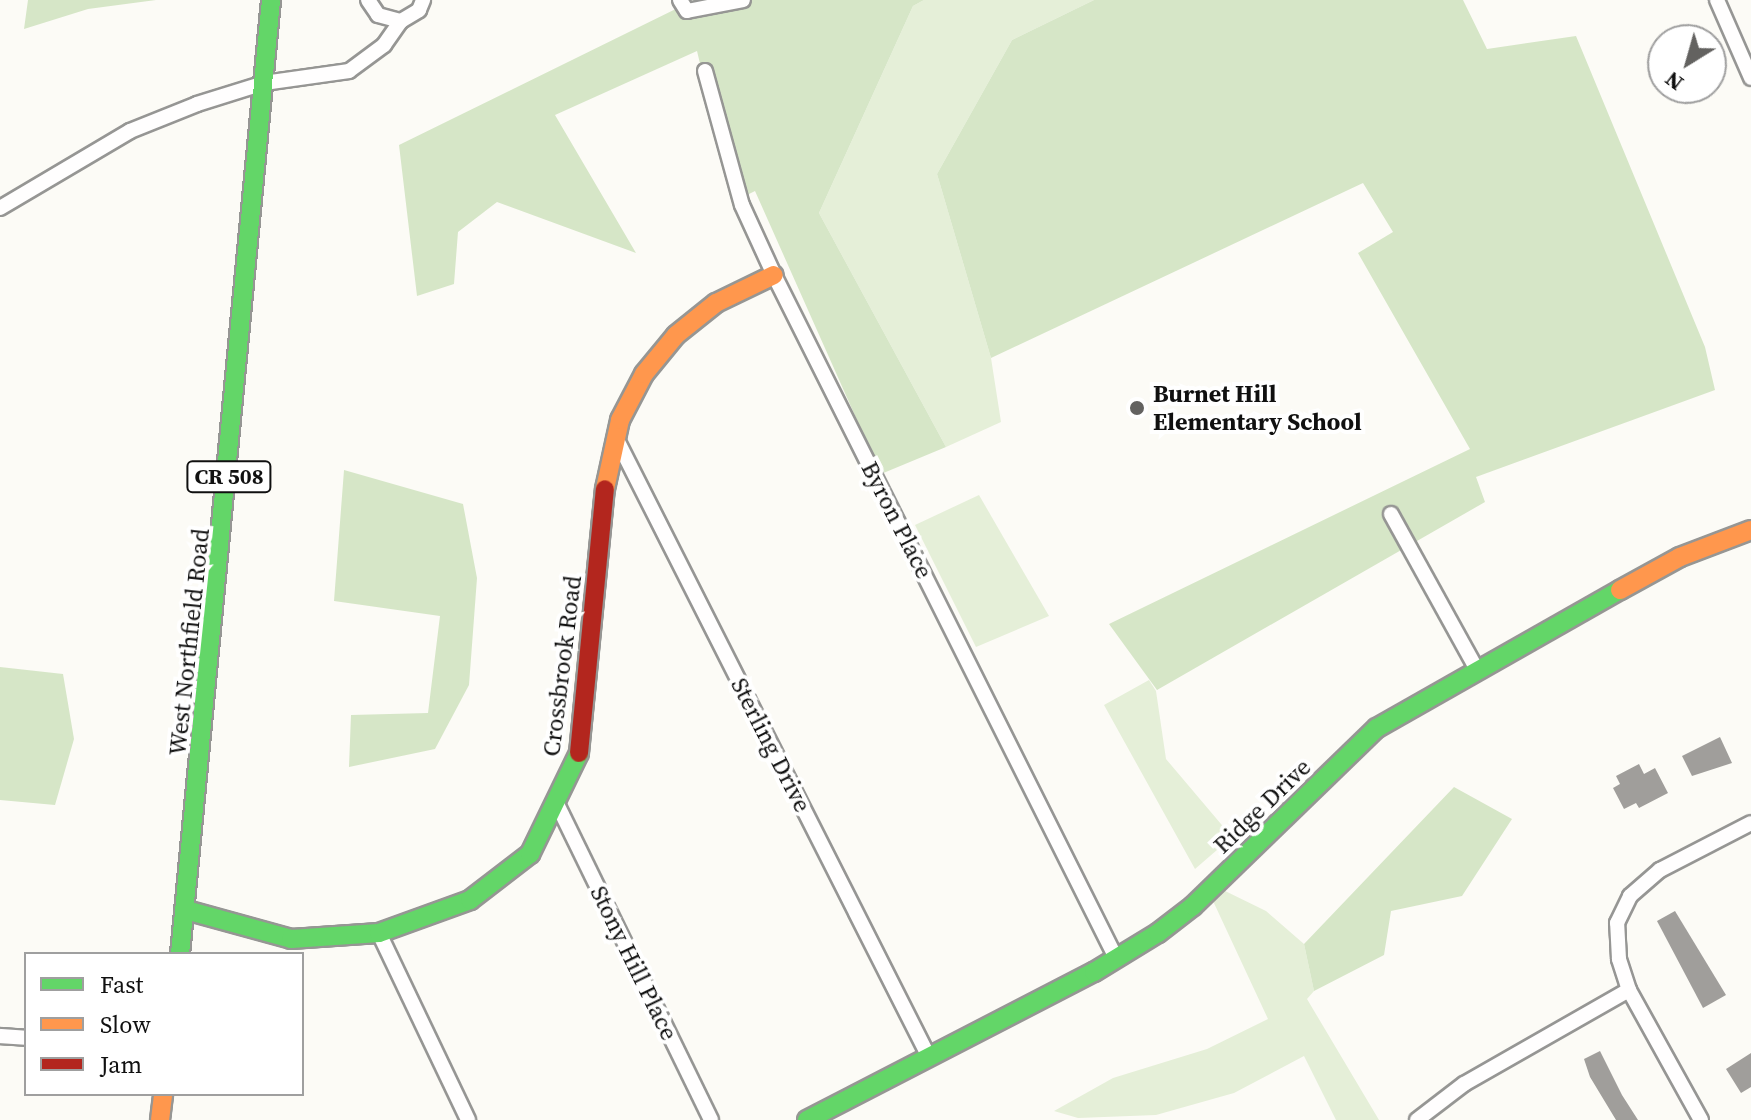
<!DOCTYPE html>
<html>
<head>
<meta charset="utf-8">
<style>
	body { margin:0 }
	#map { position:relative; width:1751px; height:1120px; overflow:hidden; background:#fcfbf6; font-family:"Source Serif 4",serif }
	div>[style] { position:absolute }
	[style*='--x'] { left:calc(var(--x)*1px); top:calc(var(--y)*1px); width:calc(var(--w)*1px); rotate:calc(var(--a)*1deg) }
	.green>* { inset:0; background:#e5efd8 }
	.forest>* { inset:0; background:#d6e6c7 }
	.building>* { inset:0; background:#a09e9b }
	.roads { filter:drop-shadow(2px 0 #969694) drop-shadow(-2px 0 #969694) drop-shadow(0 2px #969694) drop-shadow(0 -2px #969694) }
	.street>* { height:14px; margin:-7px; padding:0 7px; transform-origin:7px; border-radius:7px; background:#fffefe }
	.fast>* { height:18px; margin:-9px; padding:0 9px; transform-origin:9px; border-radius:9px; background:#63d668 }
	.slow>* { height:18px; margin:-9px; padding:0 9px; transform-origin:9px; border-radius:9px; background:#ff974d }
	.jam>* { height:18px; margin:-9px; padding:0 9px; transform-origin:9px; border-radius:9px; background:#b3261e }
	.dots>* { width:22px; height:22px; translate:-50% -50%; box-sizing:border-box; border:4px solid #fff; border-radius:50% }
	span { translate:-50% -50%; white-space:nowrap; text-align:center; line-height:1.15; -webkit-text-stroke:8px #fff; paint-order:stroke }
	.shield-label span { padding:2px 6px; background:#fff; border:2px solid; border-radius:6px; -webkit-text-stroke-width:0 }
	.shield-label { font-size:22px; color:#101010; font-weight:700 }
	.poi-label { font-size:24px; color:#101010; font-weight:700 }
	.left { translate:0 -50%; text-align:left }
	.street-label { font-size:24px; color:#101010 }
	.legend { position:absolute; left:24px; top:952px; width:280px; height:144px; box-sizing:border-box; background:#fff; border:2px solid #9f9f9f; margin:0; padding:10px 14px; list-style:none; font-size:24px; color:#101010 }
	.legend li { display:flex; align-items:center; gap:16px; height:40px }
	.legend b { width:40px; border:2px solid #9f9f9f }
	.north { position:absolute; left:1647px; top:24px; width:80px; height:80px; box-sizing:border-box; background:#fff; border:2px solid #9f9f9f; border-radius:50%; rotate:217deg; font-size:22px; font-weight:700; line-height:32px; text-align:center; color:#101010 }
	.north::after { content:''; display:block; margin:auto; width:28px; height:36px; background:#636260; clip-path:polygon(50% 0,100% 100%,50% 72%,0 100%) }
</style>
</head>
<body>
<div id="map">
	<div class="green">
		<i style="clip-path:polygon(924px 0,1094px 0,1012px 40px,937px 174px,991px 358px,1001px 422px,946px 447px,819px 213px,913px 6px)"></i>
		<i style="clip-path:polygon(979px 495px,1049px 616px,976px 647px,915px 525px)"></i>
		<i style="clip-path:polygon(1149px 680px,1156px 691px,1166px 759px,1232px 837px,1195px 869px,1104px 705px)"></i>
		<i style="clip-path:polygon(1219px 888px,1266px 911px,1304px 944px,1314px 991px,1307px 999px,1379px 1120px,1336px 1120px,1304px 1056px,1234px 1093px,1156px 1115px,1078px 1118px,1054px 1111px,1113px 1078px,1207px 1049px,1268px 1019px,1213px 901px)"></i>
	</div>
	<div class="forest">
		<i style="clip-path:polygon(28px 0,156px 0,88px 9px,24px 29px)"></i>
		<i style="clip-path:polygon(694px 0,924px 0,913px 6px,819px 213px,946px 447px,881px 474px,755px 191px,733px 202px,697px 51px,555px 115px,636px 253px,497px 202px,458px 232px,454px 284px,417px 296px,399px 145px)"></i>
		<i style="clip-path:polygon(1094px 0,1463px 0,1487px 49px,1576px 36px,1705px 347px,1715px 390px,1476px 477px,1485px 502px,1157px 690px,1109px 624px,1470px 449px,1358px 253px,1393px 232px,1363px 183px,991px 358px,937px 174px,1012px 40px)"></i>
		<i style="clip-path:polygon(344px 470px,463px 504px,477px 578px,469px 685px,435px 749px,349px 767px,351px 715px,428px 713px,440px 616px,334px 601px)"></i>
		<i style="clip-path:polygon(0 667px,63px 674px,74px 739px,55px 805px,0 800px)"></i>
		<i style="clip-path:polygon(1454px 787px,1512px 819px,1462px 896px,1391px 911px,1384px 955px,1314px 991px,1304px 944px)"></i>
	</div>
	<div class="building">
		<i style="clip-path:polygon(1720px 737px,1732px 763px,1692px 776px,1682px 756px)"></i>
		<i style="clip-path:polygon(1639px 764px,1644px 774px,1655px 768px,1668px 793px,1639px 808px,1636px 803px,1624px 809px,1613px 788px,1620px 784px,1616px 776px)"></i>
		<i style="clip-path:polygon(1675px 911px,1726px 995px,1703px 1008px,1657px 921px)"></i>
		<i style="clip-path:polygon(1600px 1051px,1622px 1095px,1638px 1120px,1616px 1120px,1590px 1077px,1584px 1059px)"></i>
		<i style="clip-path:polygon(1751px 1053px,1751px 1087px,1741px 1093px,1726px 1069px)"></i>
	</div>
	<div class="roads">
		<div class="street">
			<i style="--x:368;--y:0;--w:18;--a:56"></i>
			<i style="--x:378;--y:15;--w:24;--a:15"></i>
			<i style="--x:401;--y:21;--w:21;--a:-31"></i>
			<i style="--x:419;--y:10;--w:11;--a:-68"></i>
			<i style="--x:680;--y:0;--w:13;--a:58"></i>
			<i style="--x:687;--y:11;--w:57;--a:-11.1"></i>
			<i style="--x:1717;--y:0;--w:85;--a:66.4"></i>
			<i style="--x:705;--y:71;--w:139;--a:74.6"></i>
			<i style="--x:742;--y:205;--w:77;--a:65.4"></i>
			<i style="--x:774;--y:275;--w:764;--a:63.4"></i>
			<i style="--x:0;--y:208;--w:151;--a:-30.6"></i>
			<i style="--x:130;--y:131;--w:72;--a:-21.9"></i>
			<i style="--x:197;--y:104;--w:70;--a:-17.4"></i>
			<i style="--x:264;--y:83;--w:86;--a:-8"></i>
			<i style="--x:349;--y:71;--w:44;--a:-36.6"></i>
			<i style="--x:384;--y:45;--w:29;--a:-55"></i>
			<i style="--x:615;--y:436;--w:694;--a:63.18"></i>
			<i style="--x:1391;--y:514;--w:176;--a:61.1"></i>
			<i style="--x:558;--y:806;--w:349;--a:64"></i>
			<i style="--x:379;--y:933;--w:207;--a:64.5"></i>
			<i style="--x:0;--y:1036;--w:26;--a:4"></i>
			<i style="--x:1417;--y:1120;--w:59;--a:-37.5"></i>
			<i style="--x:1464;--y:1084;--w:190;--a:-29.7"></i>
			<i style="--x:1701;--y:1120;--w:149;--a:-119"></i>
			<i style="--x:1629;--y:990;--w:33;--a:-108"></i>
			<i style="--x:1619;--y:959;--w:36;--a:-93"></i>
			<i style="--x:1617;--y:923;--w:30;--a:-64"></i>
			<i style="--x:1630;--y:896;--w:40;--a:-41"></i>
			<i style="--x:1660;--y:870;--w:102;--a:-27.3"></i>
		</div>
		<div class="fast">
			<i style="--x:186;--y:910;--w:109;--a:15.4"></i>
			<i style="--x:291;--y:939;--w:88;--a:-3.9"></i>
			<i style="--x:379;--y:933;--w:97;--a:-19.9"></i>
			<i style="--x:470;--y:900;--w:76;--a:-37.5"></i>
			<i style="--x:530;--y:854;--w:112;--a:-64.1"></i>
			<i style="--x:180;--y:954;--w:958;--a:-84.55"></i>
			<i style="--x:807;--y:1120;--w:323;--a:-27.3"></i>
			<i style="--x:1094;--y:972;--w:75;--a:-31.4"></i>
			<i style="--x:1158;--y:933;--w:44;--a:-37.6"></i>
			<i style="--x:1193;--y:906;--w:256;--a:-44.1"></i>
			<i style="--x:1377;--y:728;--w:279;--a:-29.6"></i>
		</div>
		<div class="slow">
			<i style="--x:605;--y:489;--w:71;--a:-77.7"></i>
			<i style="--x:620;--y:420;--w:52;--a:-62.4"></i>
			<i style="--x:644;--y:374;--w:50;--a:-50.6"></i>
			<i style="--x:676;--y:335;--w:51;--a:-38.7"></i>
			<i style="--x:716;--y:303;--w:64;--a:-25.8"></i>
			<i style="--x:1620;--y:590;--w:68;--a:-28.8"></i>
			<i style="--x:1680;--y:557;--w:76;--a:-20.8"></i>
			<i style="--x:160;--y:1120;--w:26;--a:-83"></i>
		</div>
		<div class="jam">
			<i style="--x:579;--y:753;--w:265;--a:-84.4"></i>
		</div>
	</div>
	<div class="dots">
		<i style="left:1137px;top:408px;background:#636260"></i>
	</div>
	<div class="shield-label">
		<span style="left:229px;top:477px">CR 508</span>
	</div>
	<div class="poi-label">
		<span class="left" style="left:1153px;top:408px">Burnet Hill<br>Elementary School</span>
	</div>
	<div class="street-label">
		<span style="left:897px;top:520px;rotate:63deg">Byron Place</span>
		<span style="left:189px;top:642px;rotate:-84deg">West Northfield Road</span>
		<span style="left:562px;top:666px;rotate:-83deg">Crossbrook Road</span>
		<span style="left:771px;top:745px;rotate:63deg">Sterling Drive</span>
		<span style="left:1262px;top:806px;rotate:-44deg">Ridge Drive</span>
		<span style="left:634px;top:963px;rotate:64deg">Stony Hill Place</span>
	</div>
	<ul class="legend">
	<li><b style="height:10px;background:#63d668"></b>Fast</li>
	<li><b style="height:10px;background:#ff974d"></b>Slow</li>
	<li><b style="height:10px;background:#b3261e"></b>Jam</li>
	</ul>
	<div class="north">N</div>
</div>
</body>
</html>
